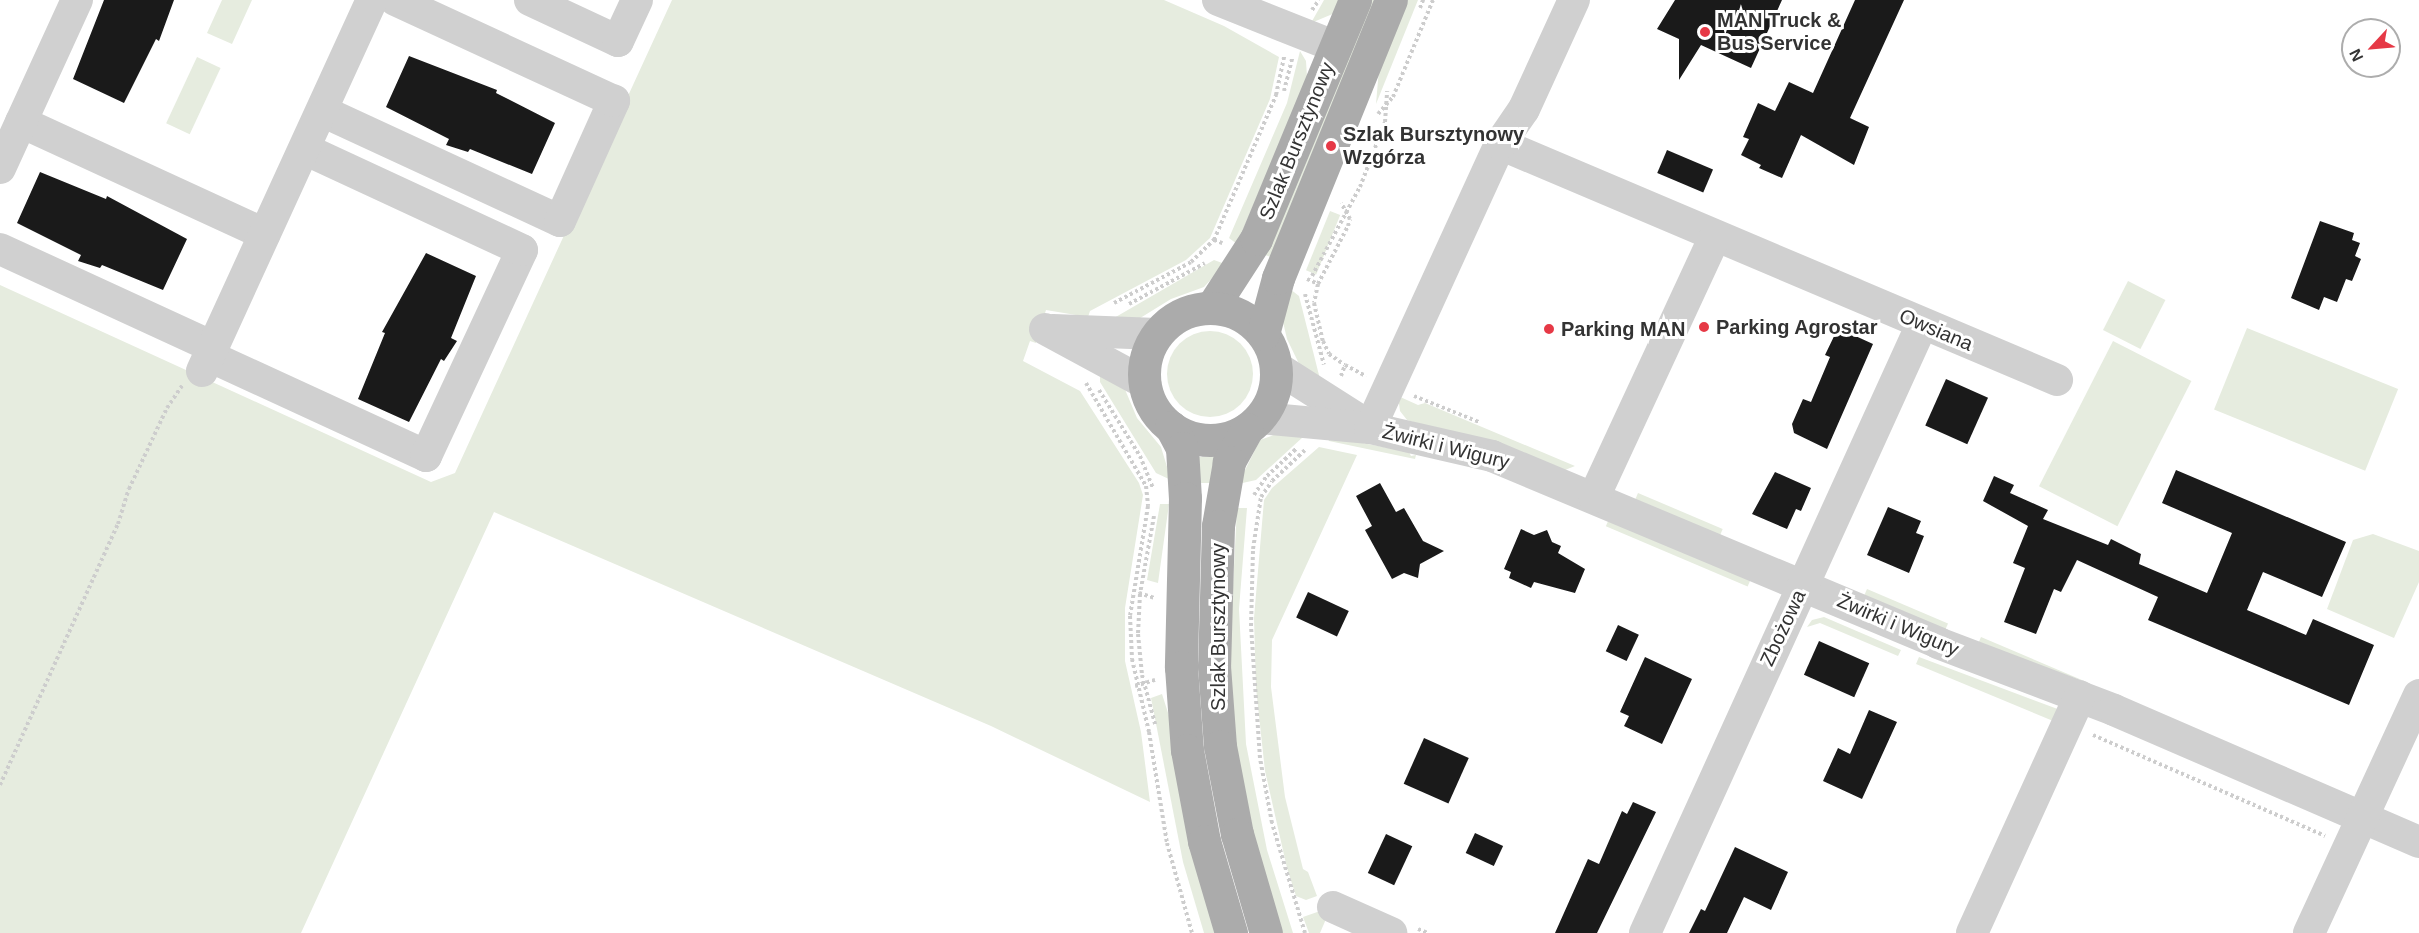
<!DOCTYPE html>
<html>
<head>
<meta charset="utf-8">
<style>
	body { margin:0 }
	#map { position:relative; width:2419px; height:933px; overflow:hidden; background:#fff; font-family:Helvetica,sans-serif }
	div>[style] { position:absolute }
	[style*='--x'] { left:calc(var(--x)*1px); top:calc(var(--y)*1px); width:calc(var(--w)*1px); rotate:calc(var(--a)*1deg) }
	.green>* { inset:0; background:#e6ecdf; transform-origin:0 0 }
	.round { border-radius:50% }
	.building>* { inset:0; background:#1a1a1a; transform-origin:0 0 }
	.path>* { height:4px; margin-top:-2px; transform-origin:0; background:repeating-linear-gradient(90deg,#cdcdcd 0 3px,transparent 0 6px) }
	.minor>* { height:32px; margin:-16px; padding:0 16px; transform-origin:16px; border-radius:16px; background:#d0d0d0 }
	.major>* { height:33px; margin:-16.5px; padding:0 16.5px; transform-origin:16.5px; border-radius:16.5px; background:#ababab }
	.major>.ring { margin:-16.5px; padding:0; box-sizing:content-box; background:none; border:33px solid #ababab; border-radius:50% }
	.dots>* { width:16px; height:16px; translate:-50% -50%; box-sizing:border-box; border:3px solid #fff; border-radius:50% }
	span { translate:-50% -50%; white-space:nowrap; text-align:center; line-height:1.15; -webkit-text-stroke:6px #fff; paint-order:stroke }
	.poi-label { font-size:20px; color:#333; font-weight:700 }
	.left { translate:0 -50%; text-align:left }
	.street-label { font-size:20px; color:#333 }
	.north { position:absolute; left:2341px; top:18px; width:60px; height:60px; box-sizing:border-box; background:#fff; border:2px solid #adadad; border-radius:50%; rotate:244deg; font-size:16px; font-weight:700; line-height:24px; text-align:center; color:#333 }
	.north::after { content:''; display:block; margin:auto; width:21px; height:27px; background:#e63946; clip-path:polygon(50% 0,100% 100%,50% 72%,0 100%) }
</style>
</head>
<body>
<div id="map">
	<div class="green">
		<i style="clip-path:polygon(222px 0,252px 0,232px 44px,207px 33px)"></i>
		<i style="clip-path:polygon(672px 0,1164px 0,1224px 26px,1279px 57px,1270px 99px,1210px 238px,1186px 260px,1090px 311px,1088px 317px,1046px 310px,1036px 343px,1030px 341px,1023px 361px,1080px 391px,1139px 483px,1143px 495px,1125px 608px,1125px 661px,1141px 732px,1150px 802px,991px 726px,494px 512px,301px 933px,0 933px,0 285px,431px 482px,455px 473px)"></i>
		<i style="clip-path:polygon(1324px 0,1340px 0,1335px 13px,1311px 23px)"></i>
		<i style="clip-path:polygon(1371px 0,1375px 0,1271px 257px,1265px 255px)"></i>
		<i style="clip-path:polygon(1407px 0,1418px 0,1376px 104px,1379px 69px)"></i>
		<i style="clip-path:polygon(1300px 51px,1306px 61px,1307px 77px,1237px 244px,1229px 238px,1287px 103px)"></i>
		<i style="left:197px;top:57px;width:26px;height:73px;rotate:25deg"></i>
		<i style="left:1330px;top:211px;width:11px;height:64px;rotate:22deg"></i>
		<i style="clip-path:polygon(1214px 260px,1225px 264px,1204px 287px,1171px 299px,1137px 320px,1114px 318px)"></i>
		<i style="left:2128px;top:281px;width:42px;height:55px;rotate:27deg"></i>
		<i style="clip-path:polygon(1290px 289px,1299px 296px,1321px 383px,1302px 370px,1287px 339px,1283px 322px)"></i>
		<i style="left:2247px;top:328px;width:163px;height:88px;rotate:22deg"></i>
		<i class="round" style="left:1167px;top:331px;width:86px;height:86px"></i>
		<i style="left:2113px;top:341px;width:88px;height:163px;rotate:27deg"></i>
		<i style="clip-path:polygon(1100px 370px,1124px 387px,1137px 418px,1161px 447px,1171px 480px,1156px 473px,1100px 382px)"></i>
		<i style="clip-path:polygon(1398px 396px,1418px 405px,1425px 403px,1575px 466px,1565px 470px,1407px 420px,1400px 411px)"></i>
		<i style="clip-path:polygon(1282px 432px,1303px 437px,1256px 480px,1238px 484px,1260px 440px)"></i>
		<i style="clip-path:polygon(1327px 436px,1409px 452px,1411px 456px,1416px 455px,1415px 459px,1329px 441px)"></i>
		<i style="clip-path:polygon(1319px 447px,1357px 455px,1272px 640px,1271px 687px,1285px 797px,1303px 869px,1308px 872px,1317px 896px,1306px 900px,1296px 896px,1287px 868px,1265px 771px,1256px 688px,1254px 618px,1264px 500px,1272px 488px)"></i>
		<i style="clip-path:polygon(1197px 457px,1214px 457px,1211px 483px,1197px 483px)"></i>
		<i style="left:1638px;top:493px;width:92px;height:10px;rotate:23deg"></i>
		<i style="clip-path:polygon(1160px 504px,1169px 504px,1158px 583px,1147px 580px)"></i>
		<i style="clip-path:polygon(1237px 508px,1247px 508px,1239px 609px,1246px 744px,1267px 850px,1293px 933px,1282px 933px,1260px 866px,1237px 750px,1229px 664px)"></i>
		<i style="left:1609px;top:519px;width:154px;height:8px;rotate:23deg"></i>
		<i style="clip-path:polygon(2373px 534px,2419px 551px,2419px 582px,2394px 638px,2327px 609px,2353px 540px)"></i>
		<i style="left:1867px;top:589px;width:88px;height:9px;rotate:23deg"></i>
		<i style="clip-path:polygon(1824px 617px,1901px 650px,1898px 656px,1820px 623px,1807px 627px,1812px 620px)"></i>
		<i style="clip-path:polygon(1981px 637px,2089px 683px,1978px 644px)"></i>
		<i style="clip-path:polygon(1919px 657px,2063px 711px,2058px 723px,1916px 664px)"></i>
		<i style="clip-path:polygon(1162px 694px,1170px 719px,1215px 933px,1204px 933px,1183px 862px,1151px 698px)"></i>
		<i style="clip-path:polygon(1323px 910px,1326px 919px,1320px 933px,1309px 933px,1303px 917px)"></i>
	</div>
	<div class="building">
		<i style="clip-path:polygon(104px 0,174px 0,159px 41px,156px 39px,124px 103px,73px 79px)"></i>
		<i style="clip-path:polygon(1675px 0,1782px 0,1751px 68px,1701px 45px,1679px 80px,1679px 39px,1657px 29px)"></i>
		<i style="clip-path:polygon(1855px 0,1904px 0,1850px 118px,1869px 127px,1854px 165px,1801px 135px,1782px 178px,1759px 168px,1761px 165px,1741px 155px,1749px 139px,1743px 137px,1758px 103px,1775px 111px,1789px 82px,1813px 93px)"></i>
		<i style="clip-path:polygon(409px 56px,497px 90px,496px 93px,555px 123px,532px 174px,470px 149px,468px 152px,446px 145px,449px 139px,386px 107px)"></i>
		<i style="left:1667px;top:150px;width:50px;height:25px;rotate:23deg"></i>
		<i style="clip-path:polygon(40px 172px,106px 199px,107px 196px,187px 239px,163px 290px,102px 265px,100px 268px,78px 261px,81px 255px,17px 223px)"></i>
		<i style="clip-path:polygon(2320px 221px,2354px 233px,2352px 240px,2360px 243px,2355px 256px,2361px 259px,2352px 281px,2346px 279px,2337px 302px,2324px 297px,2319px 310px,2291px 298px)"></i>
		<i style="clip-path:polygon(426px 253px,476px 276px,451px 338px,457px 341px,444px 361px,441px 359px,409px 422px,358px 399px,385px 333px,382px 332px)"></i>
		<i style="clip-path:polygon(1838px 328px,1873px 344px,1827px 449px,1794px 433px,1792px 424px,1803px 399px,1811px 402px,1830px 357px,1825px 355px)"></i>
		<i style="left:1946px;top:379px;width:46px;height:51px;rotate:24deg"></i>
		<i style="clip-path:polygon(2176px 470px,2346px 542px,2322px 597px,2263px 572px,2247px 610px,2306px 635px,2313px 619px,2374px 645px,2349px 705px,2148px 620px,2158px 597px,2077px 560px,2061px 592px,2054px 589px,2036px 634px,2004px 622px,2025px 568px,2013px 563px,2028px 526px,1983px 501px,1994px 476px,2014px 485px,2010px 493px,2048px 510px,2043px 519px,2108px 545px,2111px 539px,2141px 554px,2139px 564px,2207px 593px,2232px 533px,2162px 503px)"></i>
		<i style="clip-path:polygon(1775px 472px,1811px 488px,1801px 511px,1796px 509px,1787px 529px,1752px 514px)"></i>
		<i style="clip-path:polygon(1380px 483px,1396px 512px,1404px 508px,1423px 541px,1444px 551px,1420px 564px,1418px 578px,1404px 573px,1392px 579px,1365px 530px,1372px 526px,1356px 496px)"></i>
		<i style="clip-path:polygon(1888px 507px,1921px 521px,1916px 533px,1924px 536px,1909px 573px,1867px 555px)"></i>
		<i style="clip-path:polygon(1521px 529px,1534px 535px,1547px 530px,1552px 542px,1561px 546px,1558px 553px,1585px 569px,1575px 593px,1534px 582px,1531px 588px,1509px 578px,1511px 572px,1504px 569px)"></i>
		<i style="left:1308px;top:592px;width:45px;height:28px;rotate:25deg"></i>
		<i style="left:1618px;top:625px;width:23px;height:29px;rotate:25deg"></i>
		<i style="left:1819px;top:641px;width:55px;height:37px;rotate:24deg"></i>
		<i style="clip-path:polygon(1645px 657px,1692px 679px,1662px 744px,1624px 726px,1629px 716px,1620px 712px)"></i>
		<i style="clip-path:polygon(1869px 710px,1897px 722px,1862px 799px,1823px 781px,1838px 748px,1850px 754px)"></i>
		<i style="left:1424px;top:738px;width:49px;height:50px;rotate:24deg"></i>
		<i style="clip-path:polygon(1633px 802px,1656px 812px,1597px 933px,1555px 933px,1588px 859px,1599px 864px,1622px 811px,1627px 814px)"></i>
		<i style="left:1475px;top:833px;width:31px;height:22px;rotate:25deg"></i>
		<i style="left:1386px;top:834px;width:29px;height:43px;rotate:25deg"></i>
		<i style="clip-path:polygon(1735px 847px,1788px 872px,1771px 910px,1744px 897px,1727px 933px,1689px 933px,1701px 909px,1705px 911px)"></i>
	</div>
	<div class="path">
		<i style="--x:1420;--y:8;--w:9;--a:-69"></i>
		<i style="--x:1312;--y:10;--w:12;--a:-55"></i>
		<i style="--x:1284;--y:91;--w:34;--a:-76"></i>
		<i style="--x:1378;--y:114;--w:23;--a:-49"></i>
		<i style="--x:1393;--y:97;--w:105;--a:-67.6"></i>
		<i style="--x:1214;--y:240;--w:158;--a:-66.8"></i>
		<i style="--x:1276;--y:95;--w:40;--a:-78"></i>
		<i style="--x:1312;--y:276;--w:101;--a:-61.7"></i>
		<i style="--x:1360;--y:187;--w:70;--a:-69"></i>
		<i style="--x:1385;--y:122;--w:31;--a:-86"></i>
		<i style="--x:1307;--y:279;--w:12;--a:24"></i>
		<i style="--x:1318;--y:284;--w:19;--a:102"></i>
		<i style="--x:1314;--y:303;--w:39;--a:77"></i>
		<i style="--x:1323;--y:341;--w:14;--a:65"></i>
		<i style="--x:1329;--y:354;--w:19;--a:35"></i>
		<i style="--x:1318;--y:284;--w:65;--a:-62.7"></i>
		<i style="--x:1348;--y:226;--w:7;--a:-74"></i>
		<i style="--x:1350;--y:219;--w:18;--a:-119"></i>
		<i style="--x:1305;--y:294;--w:73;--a:75"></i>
		<i style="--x:1114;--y:303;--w:87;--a:-28"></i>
		<i style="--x:1191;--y:262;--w:32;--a:-44"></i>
		<i style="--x:1214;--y:240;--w:9;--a:21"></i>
		<i style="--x:1129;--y:304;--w:86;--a:-28.3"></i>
		<i style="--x:1341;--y:376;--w:12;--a:-70"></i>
		<i style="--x:1345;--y:365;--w:24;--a:28"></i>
		<i style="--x:1086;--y:383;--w:119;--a:59.8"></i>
		<i style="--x:1146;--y:486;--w:20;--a:84"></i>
		<i style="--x:1148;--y:506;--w:111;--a:99.3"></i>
		<i style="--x:1130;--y:616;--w:43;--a:87.3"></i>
		<i style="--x:1132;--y:659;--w:75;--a:76.9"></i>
		<i style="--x:1149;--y:732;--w:112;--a:80.8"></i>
		<i style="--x:1167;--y:843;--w:93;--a:74.5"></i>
		<i style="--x:1099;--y:390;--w:78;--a:58.2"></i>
		<i style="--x:1140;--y:456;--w:35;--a:68"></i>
		<i style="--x:1414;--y:396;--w:70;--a:21.8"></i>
		<i style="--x:1254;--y:495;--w:23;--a:-56"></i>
		<i style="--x:1267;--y:476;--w:41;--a:-43"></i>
		<i style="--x:1154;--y:516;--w:79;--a:100.2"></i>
		<i style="--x:1140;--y:594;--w:40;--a:92.9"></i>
		<i style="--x:1138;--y:634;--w:41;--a:84.4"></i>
		<i style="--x:1142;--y:675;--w:51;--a:75.1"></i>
		<i style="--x:1139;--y:593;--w:16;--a:18"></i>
		<i style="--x:1135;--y:686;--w:21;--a:-17"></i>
		<i style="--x:2093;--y:735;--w:253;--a:23.5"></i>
		<i style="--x:0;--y:785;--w:286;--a:-65.7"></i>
		<i style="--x:118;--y:524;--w:37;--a:-73"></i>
		<i style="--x:129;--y:489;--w:89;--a:-64.9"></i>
		<i style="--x:167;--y:408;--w:27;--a:-56"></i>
		<i style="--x:1418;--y:929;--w:11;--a:22"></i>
		<i style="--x:1305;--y:933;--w:115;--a:-106.7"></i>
		<i style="--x:1272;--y:823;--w:66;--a:-100.5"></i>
		<i style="--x:1260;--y:758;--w:132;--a:-93.9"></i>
		<i style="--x:1251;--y:626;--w:77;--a:-88.5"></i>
		<i style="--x:1253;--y:549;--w:53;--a:-81.3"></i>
		<i style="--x:1261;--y:497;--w:19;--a:-55"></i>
		<i style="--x:1272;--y:481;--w:45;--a:-43.2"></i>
	</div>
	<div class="minor">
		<i style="--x:530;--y:0;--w:97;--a:25"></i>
		<i style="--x:618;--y:41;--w:45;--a:-65.1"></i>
		<i style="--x:1218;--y:0;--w:127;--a:21.7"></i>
		<i style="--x:322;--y:111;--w:262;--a:24.8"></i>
		<i style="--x:560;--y:221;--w:132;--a:-65.8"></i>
		<i style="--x:614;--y:101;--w:241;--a:-155.2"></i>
		<i style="--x:21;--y:122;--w:268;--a:24.7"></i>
		<i style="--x:1500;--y:144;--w:605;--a:22.96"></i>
		<i style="--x:0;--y:168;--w:185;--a:-65.4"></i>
		<i style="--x:0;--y:249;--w:234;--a:24.7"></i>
		<i style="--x:1045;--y:329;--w:114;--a:28.4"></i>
		<i style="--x:1053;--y:330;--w:104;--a:2.2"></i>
		<i style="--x:209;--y:356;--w:239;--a:24.7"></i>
		<i style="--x:426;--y:456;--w:227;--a:-65"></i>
		<i style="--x:522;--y:250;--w:240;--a:-155.1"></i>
		<i style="--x:1276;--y:367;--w:108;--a:32.5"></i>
		<i style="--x:202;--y:371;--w:408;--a:-65.4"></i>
		<i style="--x:1260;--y:418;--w:110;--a:5.2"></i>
		<i style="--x:1370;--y:428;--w:125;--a:12.9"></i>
		<i style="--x:1492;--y:456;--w:484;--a:22.7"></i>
		<i style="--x:1938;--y:643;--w:188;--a:20.8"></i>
		<i style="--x:2114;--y:710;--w:332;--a:23.4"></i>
		<i style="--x:1370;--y:428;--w:312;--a:-65.4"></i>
		<i style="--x:1500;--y:144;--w:42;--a:-55.6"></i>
		<i style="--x:1524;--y:109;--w:120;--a:-65.4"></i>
		<i style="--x:1594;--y:497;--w:288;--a:-65.1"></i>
		<i style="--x:1333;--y:907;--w:64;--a:24.1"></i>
		<i style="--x:1645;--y:933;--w:669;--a:-65.54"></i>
		<i style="--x:1972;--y:933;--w:260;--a:-65.5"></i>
		<i style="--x:2309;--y:933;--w:262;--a:-65.2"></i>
	</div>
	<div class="major">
		<i style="--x:1212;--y:307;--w:81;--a:-57.1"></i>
		<i style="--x:1256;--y:239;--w:259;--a:-67.5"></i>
		<i class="ring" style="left:1144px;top:308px;width:99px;height:99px"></i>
		<i style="--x:1263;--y:334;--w:58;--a:-75"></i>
		<i style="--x:1278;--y:278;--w:300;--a:-67.9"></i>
		<i style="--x:1171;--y:427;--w:24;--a:62"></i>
		<i style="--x:1182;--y:448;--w:50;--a:86.6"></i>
		<i style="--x:1185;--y:498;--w:169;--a:91.4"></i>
		<i style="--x:1181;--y:667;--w:83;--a:85.9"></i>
		<i style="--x:1187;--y:750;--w:93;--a:79.4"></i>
		<i style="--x:1204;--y:841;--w:96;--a:73.6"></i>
		<i style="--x:1247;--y:429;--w:38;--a:119"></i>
		<i style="--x:1229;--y:462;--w:65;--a:99.8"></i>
		<i style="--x:1218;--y:526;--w:140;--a:91.6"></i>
		<i style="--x:1214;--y:666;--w:80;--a:85.7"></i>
		<i style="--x:1220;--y:746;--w:90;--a:79.1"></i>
		<i style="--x:1237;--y:834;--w:103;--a:73.7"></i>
	</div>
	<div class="dots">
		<i style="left:1705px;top:32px;background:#e63946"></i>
		<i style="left:1331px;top:146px;background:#e63946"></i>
		<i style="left:1704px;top:327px;background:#e63946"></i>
		<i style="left:1549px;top:329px;background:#e63946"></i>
	</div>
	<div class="poi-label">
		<span class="left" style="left:1717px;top:32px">MAN Truck &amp;<br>Bus Service</span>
		<span class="left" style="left:1343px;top:146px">Szlak Bursztynowy<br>Wzgórza</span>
		<span class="left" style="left:1716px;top:327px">Parking Agrostar</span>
		<span class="left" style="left:1561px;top:329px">Parking MAN</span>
	</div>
	<div class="street-label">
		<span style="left:1297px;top:141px;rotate:-68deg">Szlak Bursztynowy</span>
		<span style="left:1936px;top:330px;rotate:23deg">Owsiana</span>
		<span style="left:1446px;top:447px;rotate:14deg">Żwirki i Wigury</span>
		<span style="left:1898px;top:625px;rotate:23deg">Żwirki i Wigury</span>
		<span style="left:1218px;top:627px;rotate:-90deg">Szlak Bursztynowy</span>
		<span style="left:1783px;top:628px;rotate:-65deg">Zbożowa</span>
	</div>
	<div class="north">N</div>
</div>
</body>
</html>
